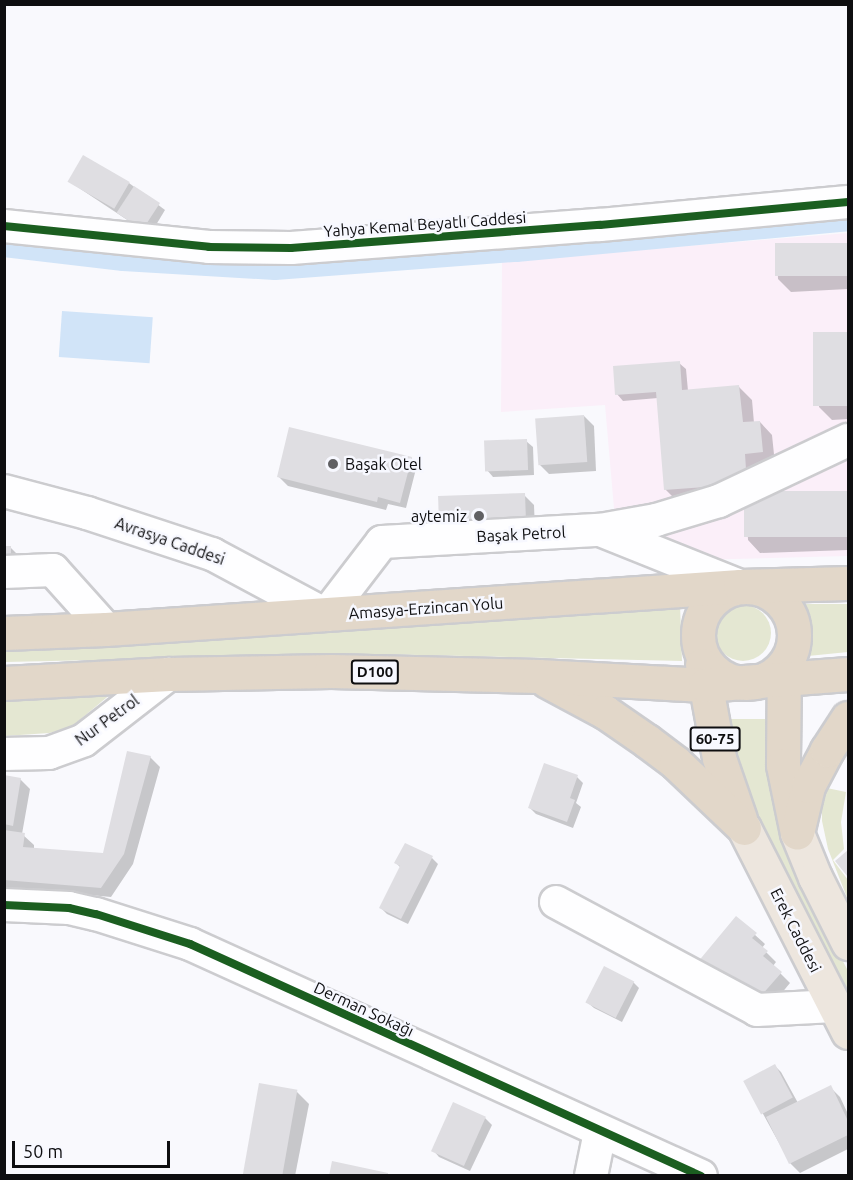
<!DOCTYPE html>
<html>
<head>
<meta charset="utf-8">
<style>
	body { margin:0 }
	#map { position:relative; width:853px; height:1180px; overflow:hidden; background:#f9f9fd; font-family:Ubuntu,sans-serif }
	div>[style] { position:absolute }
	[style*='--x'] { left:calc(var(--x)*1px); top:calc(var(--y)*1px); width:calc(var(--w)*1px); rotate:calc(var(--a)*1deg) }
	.industrial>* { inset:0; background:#fbeff9 }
	.green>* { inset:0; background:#e4e7d2 }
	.round { border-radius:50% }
	.water>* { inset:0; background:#d1e4f8; transform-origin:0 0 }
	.shadow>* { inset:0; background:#0003 }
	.canal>* { height:22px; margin:-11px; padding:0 11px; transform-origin:11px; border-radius:11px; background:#d1e4f8 }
	.building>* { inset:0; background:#dfdee2; transform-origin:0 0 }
	.roads { filter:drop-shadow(2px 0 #cccccf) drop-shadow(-2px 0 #cccccf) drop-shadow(0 2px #cccccf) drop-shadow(0 -2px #cccccf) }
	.minor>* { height:32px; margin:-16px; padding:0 16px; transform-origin:16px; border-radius:16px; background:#fefeff }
	.major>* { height:33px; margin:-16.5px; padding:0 16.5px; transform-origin:16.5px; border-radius:16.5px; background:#ede6de }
	.highway>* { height:33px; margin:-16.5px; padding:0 16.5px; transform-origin:16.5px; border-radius:16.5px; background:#e2d7c9 }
	.highway>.ring { margin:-16.5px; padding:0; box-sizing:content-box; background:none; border:33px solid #e2d7c9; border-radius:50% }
	.cycleway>* { height:8px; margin:-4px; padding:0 4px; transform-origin:4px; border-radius:4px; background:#1b5e20 }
	.dots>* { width:16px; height:16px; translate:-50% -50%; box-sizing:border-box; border:3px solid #f7f8ff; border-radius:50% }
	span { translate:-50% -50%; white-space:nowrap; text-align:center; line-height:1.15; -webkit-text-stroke:5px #f7f8ff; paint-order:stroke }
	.shield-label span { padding:2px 4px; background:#f7f8ff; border:2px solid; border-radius:4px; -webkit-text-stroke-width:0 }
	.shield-label { font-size:15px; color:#0e0e10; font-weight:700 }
	.street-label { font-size:16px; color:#0e0e10 }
	.poi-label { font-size:16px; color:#0e0e10 }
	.left { translate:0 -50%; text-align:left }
	.right { translate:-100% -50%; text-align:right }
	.frame { position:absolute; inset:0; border:6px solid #0e0e10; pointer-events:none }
	.scale { position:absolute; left:12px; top:1141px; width:158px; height:27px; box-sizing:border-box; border:3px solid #0e0e10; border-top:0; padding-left:8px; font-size:18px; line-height:21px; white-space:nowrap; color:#0e0e10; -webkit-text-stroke:4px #f7f8ff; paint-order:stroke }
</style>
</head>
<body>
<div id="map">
	<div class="industrial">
		<i style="clip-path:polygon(848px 233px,848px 556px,693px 560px,615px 520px,605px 405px,501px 412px,502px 261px)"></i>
	</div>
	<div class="green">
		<i style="clip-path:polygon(680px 604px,682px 661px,375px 654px,5px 662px,5px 651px,255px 638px)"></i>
		<i style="clip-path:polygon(803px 604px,848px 604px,848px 652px,808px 656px,809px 632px)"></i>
		<i class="round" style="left:715px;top:605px;width:56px;height:56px"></i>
		<i style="clip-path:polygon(112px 693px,70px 728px,49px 733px,5px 736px,5px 700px)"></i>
		<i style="clip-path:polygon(724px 719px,769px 719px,834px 944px,848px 971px,848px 996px,756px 815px)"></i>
		<i style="clip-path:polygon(822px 787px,846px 792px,841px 822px,844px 849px,833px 860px,848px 880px,848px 900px,828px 849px,822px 821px)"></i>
	</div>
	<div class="water">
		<i style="left:62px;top:311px;width:91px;height:46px;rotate:4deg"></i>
	</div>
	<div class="shadow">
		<i style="clip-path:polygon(70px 182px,129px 183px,165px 210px,150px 235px)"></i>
		<i style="clip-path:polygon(848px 245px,848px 289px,791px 292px,778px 279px,777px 249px)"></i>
		<i style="clip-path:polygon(848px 333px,848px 419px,832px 420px,819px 407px,814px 335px)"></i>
		<i style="clip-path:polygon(679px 363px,686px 369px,688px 391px,739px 387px,752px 400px,754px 423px,760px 422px,772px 435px,775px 464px,760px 497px,848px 493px,848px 550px,760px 553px,748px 540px,746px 497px,678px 502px,665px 489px,658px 398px,623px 401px,617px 394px)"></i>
		<i style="clip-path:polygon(584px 416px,594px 426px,596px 471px,549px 474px,539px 464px)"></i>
		<i style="clip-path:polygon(526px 441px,533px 447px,534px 475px,493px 477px,487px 470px)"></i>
		<i style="clip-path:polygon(411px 458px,417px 465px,406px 508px,388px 504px,386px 510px,288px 486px,278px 476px)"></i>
		<i style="clip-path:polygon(524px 495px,534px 505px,535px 530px,441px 525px)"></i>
		<i style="clip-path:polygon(10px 547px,17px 554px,17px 570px,4px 570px)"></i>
		<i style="clip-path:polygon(150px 757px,160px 767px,133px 864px,111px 897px,4px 887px,4px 777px,20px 779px,30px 789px,22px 834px,34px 845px,34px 850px,105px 854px)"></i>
		<i style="clip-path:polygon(577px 777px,583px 783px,576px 803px,581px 807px,573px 828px,536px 814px,530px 808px)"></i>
		<i style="clip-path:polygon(432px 858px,438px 864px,408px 924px,387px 914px,381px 908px,401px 868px,396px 863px)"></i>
		<i style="clip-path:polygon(736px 918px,765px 944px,762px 948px,776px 962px,773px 966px,790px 983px,771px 1006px,708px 973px)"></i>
		<i style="clip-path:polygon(633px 982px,639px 988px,622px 1022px,594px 1008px,587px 1002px)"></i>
		<i style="clip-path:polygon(775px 1066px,781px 1072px,798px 1103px,830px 1087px,840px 1097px,848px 1114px,848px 1149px,800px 1173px,790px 1163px,745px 1081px)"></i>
		<i style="clip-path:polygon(296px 1091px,309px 1104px,295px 1176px,243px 1176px)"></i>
		<i style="clip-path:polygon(454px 1104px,485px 1118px,492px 1125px,470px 1171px,439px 1157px,433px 1150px)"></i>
	</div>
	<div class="canal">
		<i style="--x:4;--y:246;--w:120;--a:6.7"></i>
		<i style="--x:123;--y:260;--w:152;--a:3.4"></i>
		<i style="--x:275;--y:269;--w:242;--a:-4.3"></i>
		<i style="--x:516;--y:251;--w:333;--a:-5.3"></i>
	</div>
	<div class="building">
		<i style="left:83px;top:155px;width:54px;height:31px;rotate:30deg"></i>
		<i style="left:134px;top:186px;width:31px;height:32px;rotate:33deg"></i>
		<i style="left:848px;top:243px;width:33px;height:73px;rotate:90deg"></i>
		<i style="left:848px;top:332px;width:74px;height:35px;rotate:90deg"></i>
		<i style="clip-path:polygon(680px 361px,682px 390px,739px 385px,743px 422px,760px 421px,763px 452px,745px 454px,747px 484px,664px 490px,656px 392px,615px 395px,613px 366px)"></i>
		<i style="left:584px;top:415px;width:47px;height:49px;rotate:86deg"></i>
		<i style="clip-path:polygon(289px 427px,412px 457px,400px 503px,378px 497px,377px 502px,277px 477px)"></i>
		<i style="left:527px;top:439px;width:31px;height:43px;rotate:88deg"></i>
		<i style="left:848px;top:491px;width:46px;height:104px;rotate:90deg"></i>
		<i style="left:525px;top:493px;width:28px;height:87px;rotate:88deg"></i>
		<i style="left:4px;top:546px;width:7px;height:18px"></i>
		<i style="clip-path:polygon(127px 751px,151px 756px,124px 854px,101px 888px,4px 880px,4px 830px,25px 833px,23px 847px,103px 853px)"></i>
		<i style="clip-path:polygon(544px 763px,578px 775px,570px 798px,575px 800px,567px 822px,528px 808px)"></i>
		<i style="clip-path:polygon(4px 775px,21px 778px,13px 826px,4px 824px)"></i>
		<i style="clip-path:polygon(405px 843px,433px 856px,401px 919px,379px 908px,400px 866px,394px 863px)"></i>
		<i style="clip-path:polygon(848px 850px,848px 877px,835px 861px)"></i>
		<i style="clip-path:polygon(736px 916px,757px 933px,752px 938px,768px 951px,763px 956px,782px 972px,760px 997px,697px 963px)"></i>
		<i style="left:604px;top:966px;width:34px;height:41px;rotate:27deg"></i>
		<i style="left:775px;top:1064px;width:38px;height:36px;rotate:62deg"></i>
		<i style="left:259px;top:1083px;width:39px;height:95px;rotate:10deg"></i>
		<i style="clip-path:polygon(831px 1085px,848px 1121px,848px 1135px,789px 1164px,766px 1117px)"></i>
		<i style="left:453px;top:1102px;width:36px;height:54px;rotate:24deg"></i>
		<i style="clip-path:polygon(332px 1161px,388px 1173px,388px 1176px,329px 1176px)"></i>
	</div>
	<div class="roads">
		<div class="minor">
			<i style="--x:4;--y:226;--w:206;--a:5.8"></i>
			<i style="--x:209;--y:247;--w:82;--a:0.7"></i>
			<i style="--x:291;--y:248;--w:310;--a:-4.3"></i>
			<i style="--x:600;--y:225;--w:249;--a:-5.3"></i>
			<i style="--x:4;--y:491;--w:86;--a:14.8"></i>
			<i style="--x:87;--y:513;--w:132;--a:18.2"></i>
			<i style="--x:212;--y:554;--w:129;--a:28.2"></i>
			<i style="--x:326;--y:615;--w:92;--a:-52.5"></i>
			<i style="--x:382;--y:542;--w:218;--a:-3.2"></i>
			<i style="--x:600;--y:530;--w:151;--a:21.8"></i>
			<i style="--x:600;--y:530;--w:57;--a:-10.1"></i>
			<i style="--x:656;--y:520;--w:66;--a:-16.8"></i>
			<i style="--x:719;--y:501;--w:143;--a:-25.3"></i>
			<i style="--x:4;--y:572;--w:49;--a:-2.3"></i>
			<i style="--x:53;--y:570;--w:79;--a:48.1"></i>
			<i style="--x:4;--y:754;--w:45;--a:-1.3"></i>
			<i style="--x:49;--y:753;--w:37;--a:-20"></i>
			<i style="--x:84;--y:740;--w:108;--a:-37.8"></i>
			<i style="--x:556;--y:902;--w:228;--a:28.2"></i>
			<i style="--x:757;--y:1010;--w:77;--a:-3"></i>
			<i style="--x:4;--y:905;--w:65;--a:2.6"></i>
			<i style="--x:69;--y:908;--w:28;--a:13"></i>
			<i style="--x:96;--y:914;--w:99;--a:17.7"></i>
			<i style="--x:190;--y:944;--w:561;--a:24.42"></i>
			<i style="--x:591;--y:1176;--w:45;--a:-78.4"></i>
		</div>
		<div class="major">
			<i style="--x:744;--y:828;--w:229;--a:63"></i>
			<i style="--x:797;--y:833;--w:48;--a:67.8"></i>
			<i style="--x:815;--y:877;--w:74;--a:63.4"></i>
		</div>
		<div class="highway">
			<i class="ring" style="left:698px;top:587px;width:63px;height:63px"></i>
			<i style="--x:4;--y:633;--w:102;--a:-2.2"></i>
			<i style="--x:106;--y:629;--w:635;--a:-3.88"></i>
			<i style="--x:740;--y:586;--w:108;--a:-1.6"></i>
			<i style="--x:702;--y:665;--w:95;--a:79.6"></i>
			<i style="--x:719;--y:758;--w:65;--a:71"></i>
			<i style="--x:784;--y:665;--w:100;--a:90.6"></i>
			<i style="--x:783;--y:765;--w:69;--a:78.4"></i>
			<i style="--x:547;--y:681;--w:66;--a:28.1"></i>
			<i style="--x:605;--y:712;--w:51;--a:34.6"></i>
			<i style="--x:647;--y:741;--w:36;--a:37"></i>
			<i style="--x:676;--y:763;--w:94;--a:43.7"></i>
			<i style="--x:4;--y:683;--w:165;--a:-3.1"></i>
			<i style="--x:169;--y:674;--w:162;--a:-1.1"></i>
			<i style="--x:331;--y:671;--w:208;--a:1.4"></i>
			<i style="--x:539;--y:676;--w:166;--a:3.1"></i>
			<i style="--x:705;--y:685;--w:143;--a:-4.4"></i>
			<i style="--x:798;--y:829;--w:44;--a:-76.9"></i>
			<i style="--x:808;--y:786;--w:41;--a:-62.2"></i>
			<i style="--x:827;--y:750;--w:38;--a:-57"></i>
		</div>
	</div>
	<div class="cycleway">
		<i style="--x:4;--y:226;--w:206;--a:5.8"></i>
		<i style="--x:209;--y:247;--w:82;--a:0.7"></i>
		<i style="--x:291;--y:248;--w:310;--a:-4.3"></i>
		<i style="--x:600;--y:225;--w:249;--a:-5.3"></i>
		<i style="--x:4;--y:905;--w:65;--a:2.6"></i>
		<i style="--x:69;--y:908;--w:28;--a:13"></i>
		<i style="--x:96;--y:914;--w:99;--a:17.7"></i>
		<i style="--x:190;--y:944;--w:561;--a:24.42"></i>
	</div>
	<div class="dots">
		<i style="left:333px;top:464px;background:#606063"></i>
		<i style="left:479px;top:516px;background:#606063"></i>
	</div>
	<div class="shield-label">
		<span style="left:375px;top:672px">D100</span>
		<span style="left:715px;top:739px">60-75</span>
	</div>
	<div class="street-label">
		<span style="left:425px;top:224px;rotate:-4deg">Yahya Kemal Beyatlı Caddesi</span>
		<span style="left:521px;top:534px;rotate:-3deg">Başak Petrol</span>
		<span style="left:170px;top:541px;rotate:19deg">Avrasya Caddesi</span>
		<span style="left:426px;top:608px;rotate:-4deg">Amasya-Erzincan Yolu</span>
		<span style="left:107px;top:720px;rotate:-36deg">Nur Petrol</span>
		<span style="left:796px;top:930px;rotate:63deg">Erek Caddesi</span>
		<span style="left:364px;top:1009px;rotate:25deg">Derman Sokağı</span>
	</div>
	<div class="poi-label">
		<span class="left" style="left:345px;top:464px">Başak Otel</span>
		<span class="right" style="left:467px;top:516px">aytemiz</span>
	</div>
	<div class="frame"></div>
	<div class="scale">50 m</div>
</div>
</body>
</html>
